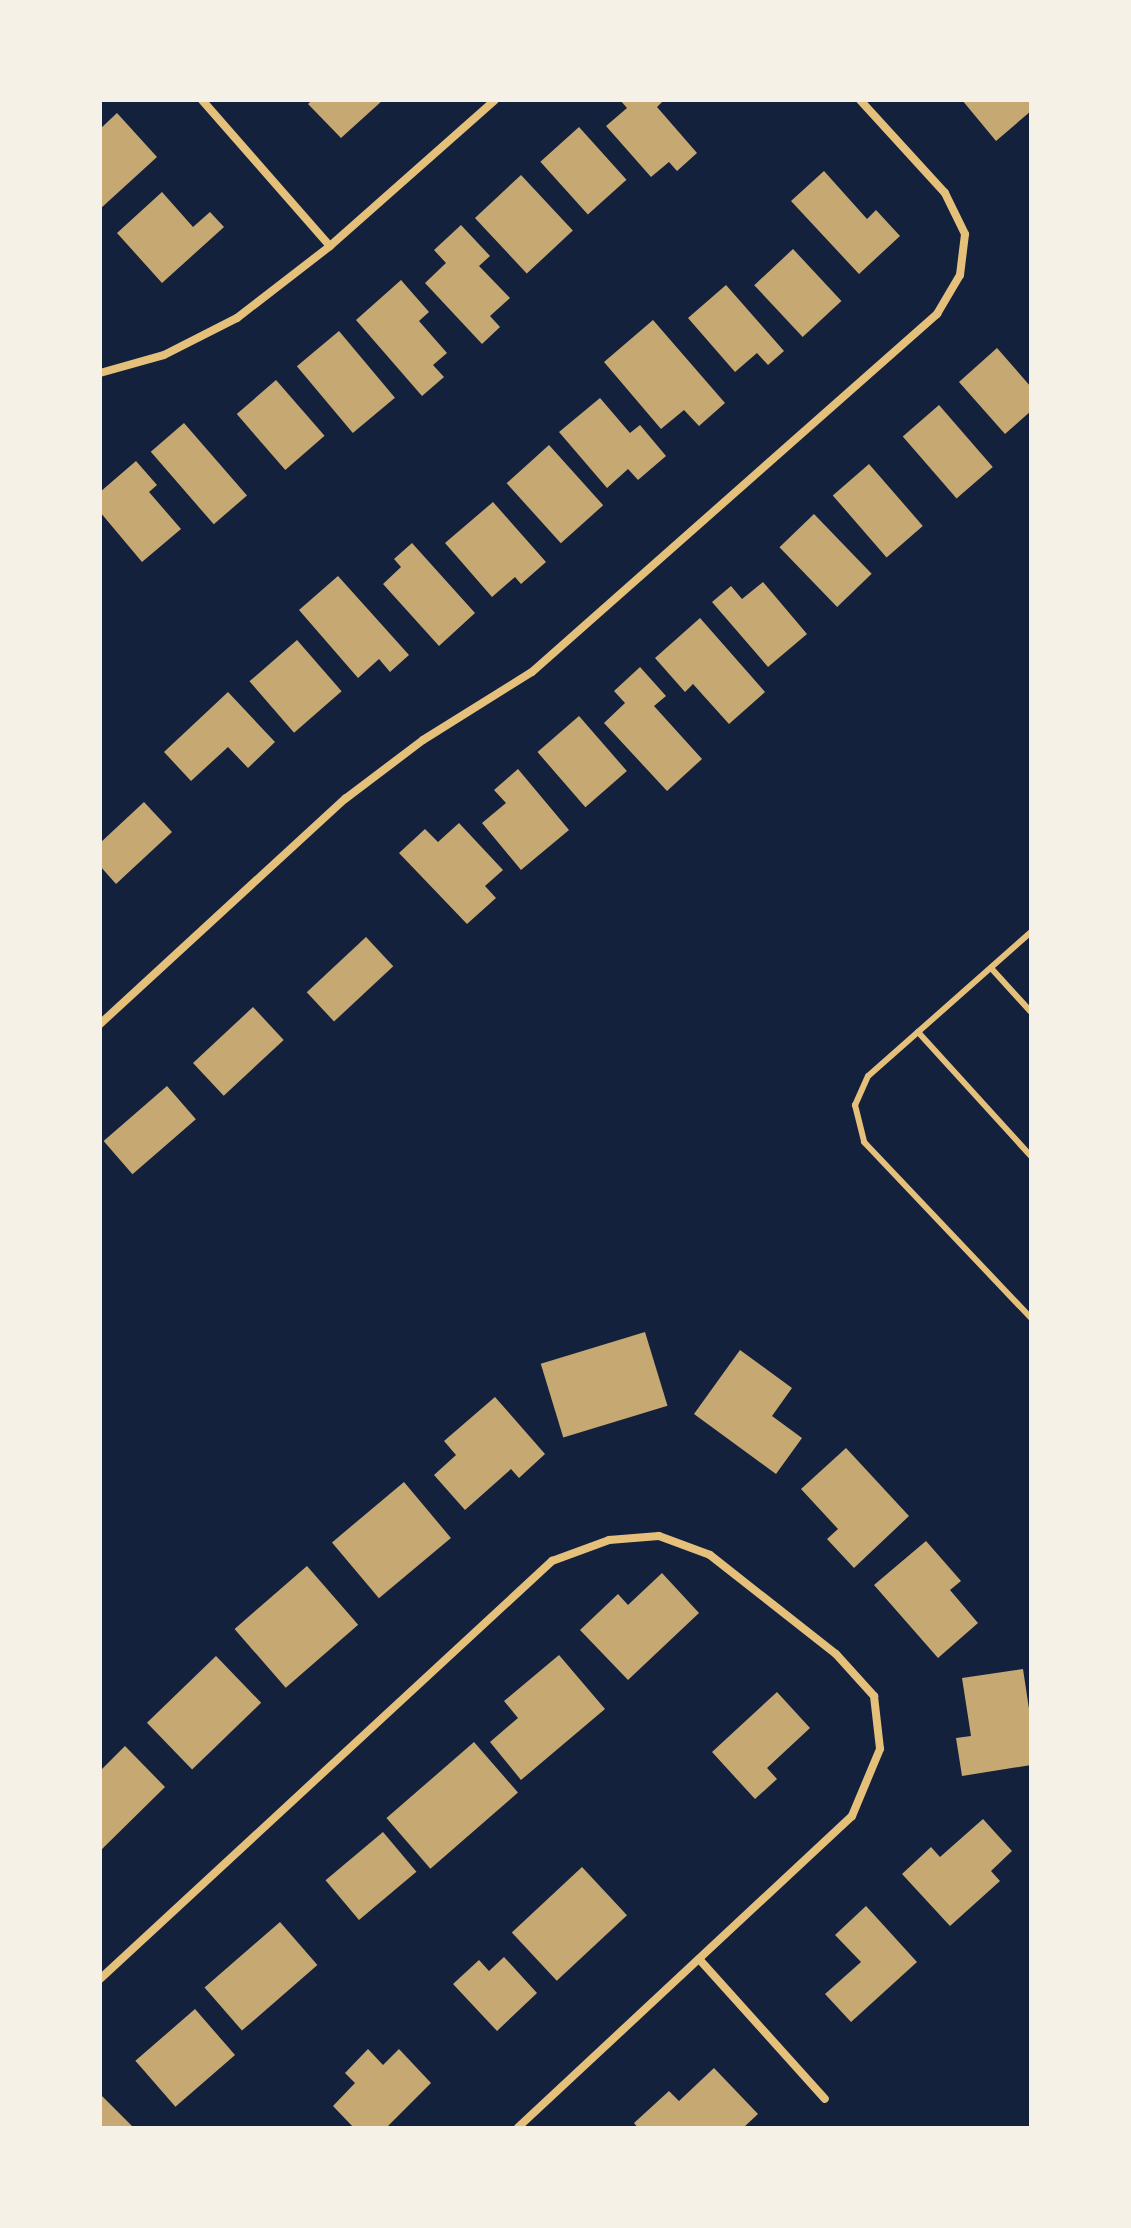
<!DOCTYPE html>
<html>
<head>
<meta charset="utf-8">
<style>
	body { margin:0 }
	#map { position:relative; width:1131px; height:2228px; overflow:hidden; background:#14213d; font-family:Bitter,serif }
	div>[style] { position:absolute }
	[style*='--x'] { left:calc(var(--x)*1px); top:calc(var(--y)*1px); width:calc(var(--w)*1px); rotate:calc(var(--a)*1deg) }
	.building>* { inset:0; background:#c6a872; transform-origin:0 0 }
	.service>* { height:6px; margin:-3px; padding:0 3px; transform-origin:3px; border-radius:3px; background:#e5c07b }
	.minor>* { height:8px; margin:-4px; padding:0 4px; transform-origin:4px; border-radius:4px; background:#e5c07b }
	span { translate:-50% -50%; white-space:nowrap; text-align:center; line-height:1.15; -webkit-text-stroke:8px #f6f1e7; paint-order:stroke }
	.frame { position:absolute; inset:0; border:102px solid #f6f1e7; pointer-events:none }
</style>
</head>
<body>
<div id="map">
	<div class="building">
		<i style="clip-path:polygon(312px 100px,383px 100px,341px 138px,308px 104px)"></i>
		<i style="clip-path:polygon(620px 100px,664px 100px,657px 107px,697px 153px,677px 171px,669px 162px,651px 177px,606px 126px,627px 108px)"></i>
		<i style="clip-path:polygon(962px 100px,1031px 100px,1031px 111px,996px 141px)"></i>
		<i style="clip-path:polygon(117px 113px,157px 157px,100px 209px,100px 129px)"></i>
		<i style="left:579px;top:127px;width:71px;height:52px;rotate:48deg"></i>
		<i style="clip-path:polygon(824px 171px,867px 219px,876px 210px,900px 236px,859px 274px,791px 201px)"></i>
		<i style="left:521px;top:175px;width:76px;height:63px;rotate:47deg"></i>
		<i style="clip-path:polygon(162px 192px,193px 227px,210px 212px,224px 227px,162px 283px,117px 233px)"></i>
		<i style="clip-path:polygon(461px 225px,490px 256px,479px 266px,510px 298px,490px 316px,500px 327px,482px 344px,425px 283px,446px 263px,434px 250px)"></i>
		<i style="left:793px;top:249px;width:71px;height:53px;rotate:47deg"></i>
		<i style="clip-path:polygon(401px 280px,429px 312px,419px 321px,447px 353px,433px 365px,444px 377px,422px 396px,356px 320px)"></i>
		<i style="clip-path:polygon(726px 285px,784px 351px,768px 365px,757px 353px,735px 372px,688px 318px)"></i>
		<i style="clip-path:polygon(653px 320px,725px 403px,699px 426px,684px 410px,661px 429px,604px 362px)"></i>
		<i style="left:339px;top:331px;width:87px;height:55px;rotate:50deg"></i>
		<i style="clip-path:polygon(997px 348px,1031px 387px,1031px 411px,1005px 434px,959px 382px)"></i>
		<i style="left:276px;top:380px;width:74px;height:52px;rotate:49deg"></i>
		<i style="clip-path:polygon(600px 398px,630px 433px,640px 425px,666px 456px,638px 480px,628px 469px,607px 488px,559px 432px)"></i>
		<i style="left:939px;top:405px;width:82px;height:48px;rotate:49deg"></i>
		<i style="left:184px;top:423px;width:96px;height:44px;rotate:49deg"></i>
		<i style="left:549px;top:445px;width:81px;height:57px;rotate:48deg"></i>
		<i style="clip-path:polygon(136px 461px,157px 485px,149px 492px,181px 529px,142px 562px,100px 512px,100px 492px)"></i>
		<i style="left:869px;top:464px;width:82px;height:48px;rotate:49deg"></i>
		<i style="clip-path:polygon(493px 502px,546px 562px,521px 584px,515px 577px,492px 597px,445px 543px)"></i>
		<i style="left:814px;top:514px;width:83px;height:48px;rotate:46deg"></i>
		<i style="clip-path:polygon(412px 543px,475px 613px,439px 646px,383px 584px,401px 567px,394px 559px)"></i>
		<i style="clip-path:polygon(338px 576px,409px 655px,390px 672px,379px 659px,358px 678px,299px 610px)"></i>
		<i style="clip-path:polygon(763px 582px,807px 634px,768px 667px,712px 602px,731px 586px,742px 599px)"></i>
		<i style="clip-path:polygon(700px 618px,765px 692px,729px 724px,693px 684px,685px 692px,655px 658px)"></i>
		<i style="left:297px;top:640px;width:68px;height:63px;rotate:49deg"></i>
		<i style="clip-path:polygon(640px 667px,666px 696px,654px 706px,702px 759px,667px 791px,604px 723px,625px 703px,614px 691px)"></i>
		<i style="clip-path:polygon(228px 692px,275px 742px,248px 768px,228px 747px,191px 781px,164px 752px)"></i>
		<i style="left:579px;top:716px;width:73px;height:55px;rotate:49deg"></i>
		<i style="clip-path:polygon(518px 769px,569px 830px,521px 870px,482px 823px,506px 803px,494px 790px)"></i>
		<i style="clip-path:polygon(144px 802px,172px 832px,116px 884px,100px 866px,100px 843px)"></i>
		<i style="clip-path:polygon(459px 823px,503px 870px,485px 886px,496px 898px,467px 924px,399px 853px,425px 829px,438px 842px)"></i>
		<i style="left:366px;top:937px;width:40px;height:81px;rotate:47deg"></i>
		<i style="left:253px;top:1007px;width:45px;height:82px;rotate:47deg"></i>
		<i style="left:167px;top:1086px;width:44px;height:84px;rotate:49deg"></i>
		<i style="left:645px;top:1332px;width:77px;height:109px;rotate:73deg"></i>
		<i style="clip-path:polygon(740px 1350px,792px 1388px,772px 1416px,802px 1438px,776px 1474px,694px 1414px)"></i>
		<i style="clip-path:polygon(495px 1397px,545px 1454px,519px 1478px,511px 1469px,465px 1510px,434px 1475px,456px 1455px,444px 1441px)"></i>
		<i style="clip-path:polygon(846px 1448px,909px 1516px,854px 1568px,827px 1539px,838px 1529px,801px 1489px)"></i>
		<i style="left:404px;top:1482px;width:73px;height:94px;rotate:50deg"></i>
		<i style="clip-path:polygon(926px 1541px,961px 1581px,950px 1590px,978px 1623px,938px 1658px,874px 1585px)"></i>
		<i style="left:307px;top:1566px;width:78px;height:96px;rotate:49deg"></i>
		<i style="clip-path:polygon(662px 1573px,699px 1613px,628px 1680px,580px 1630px,618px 1594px,628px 1605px)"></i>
		<i style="clip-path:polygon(559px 1655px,605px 1709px,521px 1780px,490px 1742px,518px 1718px,504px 1701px)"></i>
		<i style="left:216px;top:1656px;width:65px;height:96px;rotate:46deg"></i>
		<i style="clip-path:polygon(1023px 1669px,1031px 1722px,1031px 1765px,962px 1776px,956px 1738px,971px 1736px,962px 1678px)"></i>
		<i style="clip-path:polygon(777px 1692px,810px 1728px,767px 1768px,777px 1779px,755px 1799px,712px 1752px)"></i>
		<i style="left:474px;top:1742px;width:67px;height:116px;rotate:49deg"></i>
		<i style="clip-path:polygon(125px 1746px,165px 1787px,100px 1851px,100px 1771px)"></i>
		<i style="clip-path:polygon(983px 1819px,1012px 1851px,991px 1871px,1000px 1881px,950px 1926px,902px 1874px,931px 1847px,940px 1857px)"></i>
		<i style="left:383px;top:1832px;width:52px;height:75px;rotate:50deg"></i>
		<i style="left:582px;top:1867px;width:66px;height:96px;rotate:47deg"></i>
		<i style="clip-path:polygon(866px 1906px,917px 1962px,851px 2022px,825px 1994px,861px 1962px,835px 1935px)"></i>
		<i style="left:280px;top:1922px;width:57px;height:100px;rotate:49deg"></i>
		<i style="clip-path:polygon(504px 1957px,537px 1993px,497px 2031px,453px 1984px,479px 1960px,489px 1971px)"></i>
		<i style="left:195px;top:2009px;width:61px;height:79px;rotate:49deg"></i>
		<i style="clip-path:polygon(368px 2049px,383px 2065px,399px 2049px,431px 2083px,386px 2128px,354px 2128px,333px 2106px,355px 2083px,345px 2073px)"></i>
		<i style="clip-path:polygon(714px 2068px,758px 2114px,743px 2128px,638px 2128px,634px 2123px,669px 2091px,679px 2101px)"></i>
		<i style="clip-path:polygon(100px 2094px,134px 2128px,100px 2128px)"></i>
	</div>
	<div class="service">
		<i style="--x:1031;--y:932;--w:217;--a:138.5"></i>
		<i style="--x:868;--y:1076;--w:32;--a:114"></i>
		<i style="--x:855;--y:1105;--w:38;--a:76"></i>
		<i style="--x:864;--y:1142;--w:243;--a:46.5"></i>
		<i style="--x:991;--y:968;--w:59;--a:47.7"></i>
		<i style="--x:918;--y:1032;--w:168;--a:47.7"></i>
	</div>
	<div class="minor">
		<i style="--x:202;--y:100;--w:194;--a:48.8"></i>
		<i style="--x:100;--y:373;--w:66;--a:-15.7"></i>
		<i style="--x:164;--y:355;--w:82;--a:-26.9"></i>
		<i style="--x:237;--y:318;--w:118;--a:-37.7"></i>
		<i style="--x:330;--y:246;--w:220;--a:-41.5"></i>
		<i style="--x:100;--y:1024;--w:333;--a:-42.6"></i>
		<i style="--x:345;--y:799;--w:98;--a:-37.1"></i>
		<i style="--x:423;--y:740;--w:128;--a:-32"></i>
		<i style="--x:532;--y:672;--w:541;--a:-41.48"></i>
		<i style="--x:937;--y:314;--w:45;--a:-59.5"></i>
		<i style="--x:960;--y:275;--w:41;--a:-83"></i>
		<i style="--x:965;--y:234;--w:46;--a:-116"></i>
		<i style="--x:945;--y:193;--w:126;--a:-132.4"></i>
		<i style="--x:699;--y:1959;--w:188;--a:48"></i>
		<i style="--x:100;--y:1979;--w:616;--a:-42.76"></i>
		<i style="--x:552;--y:1561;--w:61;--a:-20.2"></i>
		<i style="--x:609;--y:1540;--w:50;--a:-4.6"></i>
		<i style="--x:659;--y:1536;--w:54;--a:20.4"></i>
		<i style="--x:710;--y:1555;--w:160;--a:38.2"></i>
		<i style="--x:836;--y:1654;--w:57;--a:47.9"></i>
		<i style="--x:874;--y:1696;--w:53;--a:83.5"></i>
		<i style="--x:880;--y:1749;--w:73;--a:112.7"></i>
		<i style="--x:852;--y:1816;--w:457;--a:137"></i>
	</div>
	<div class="frame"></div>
</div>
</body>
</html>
